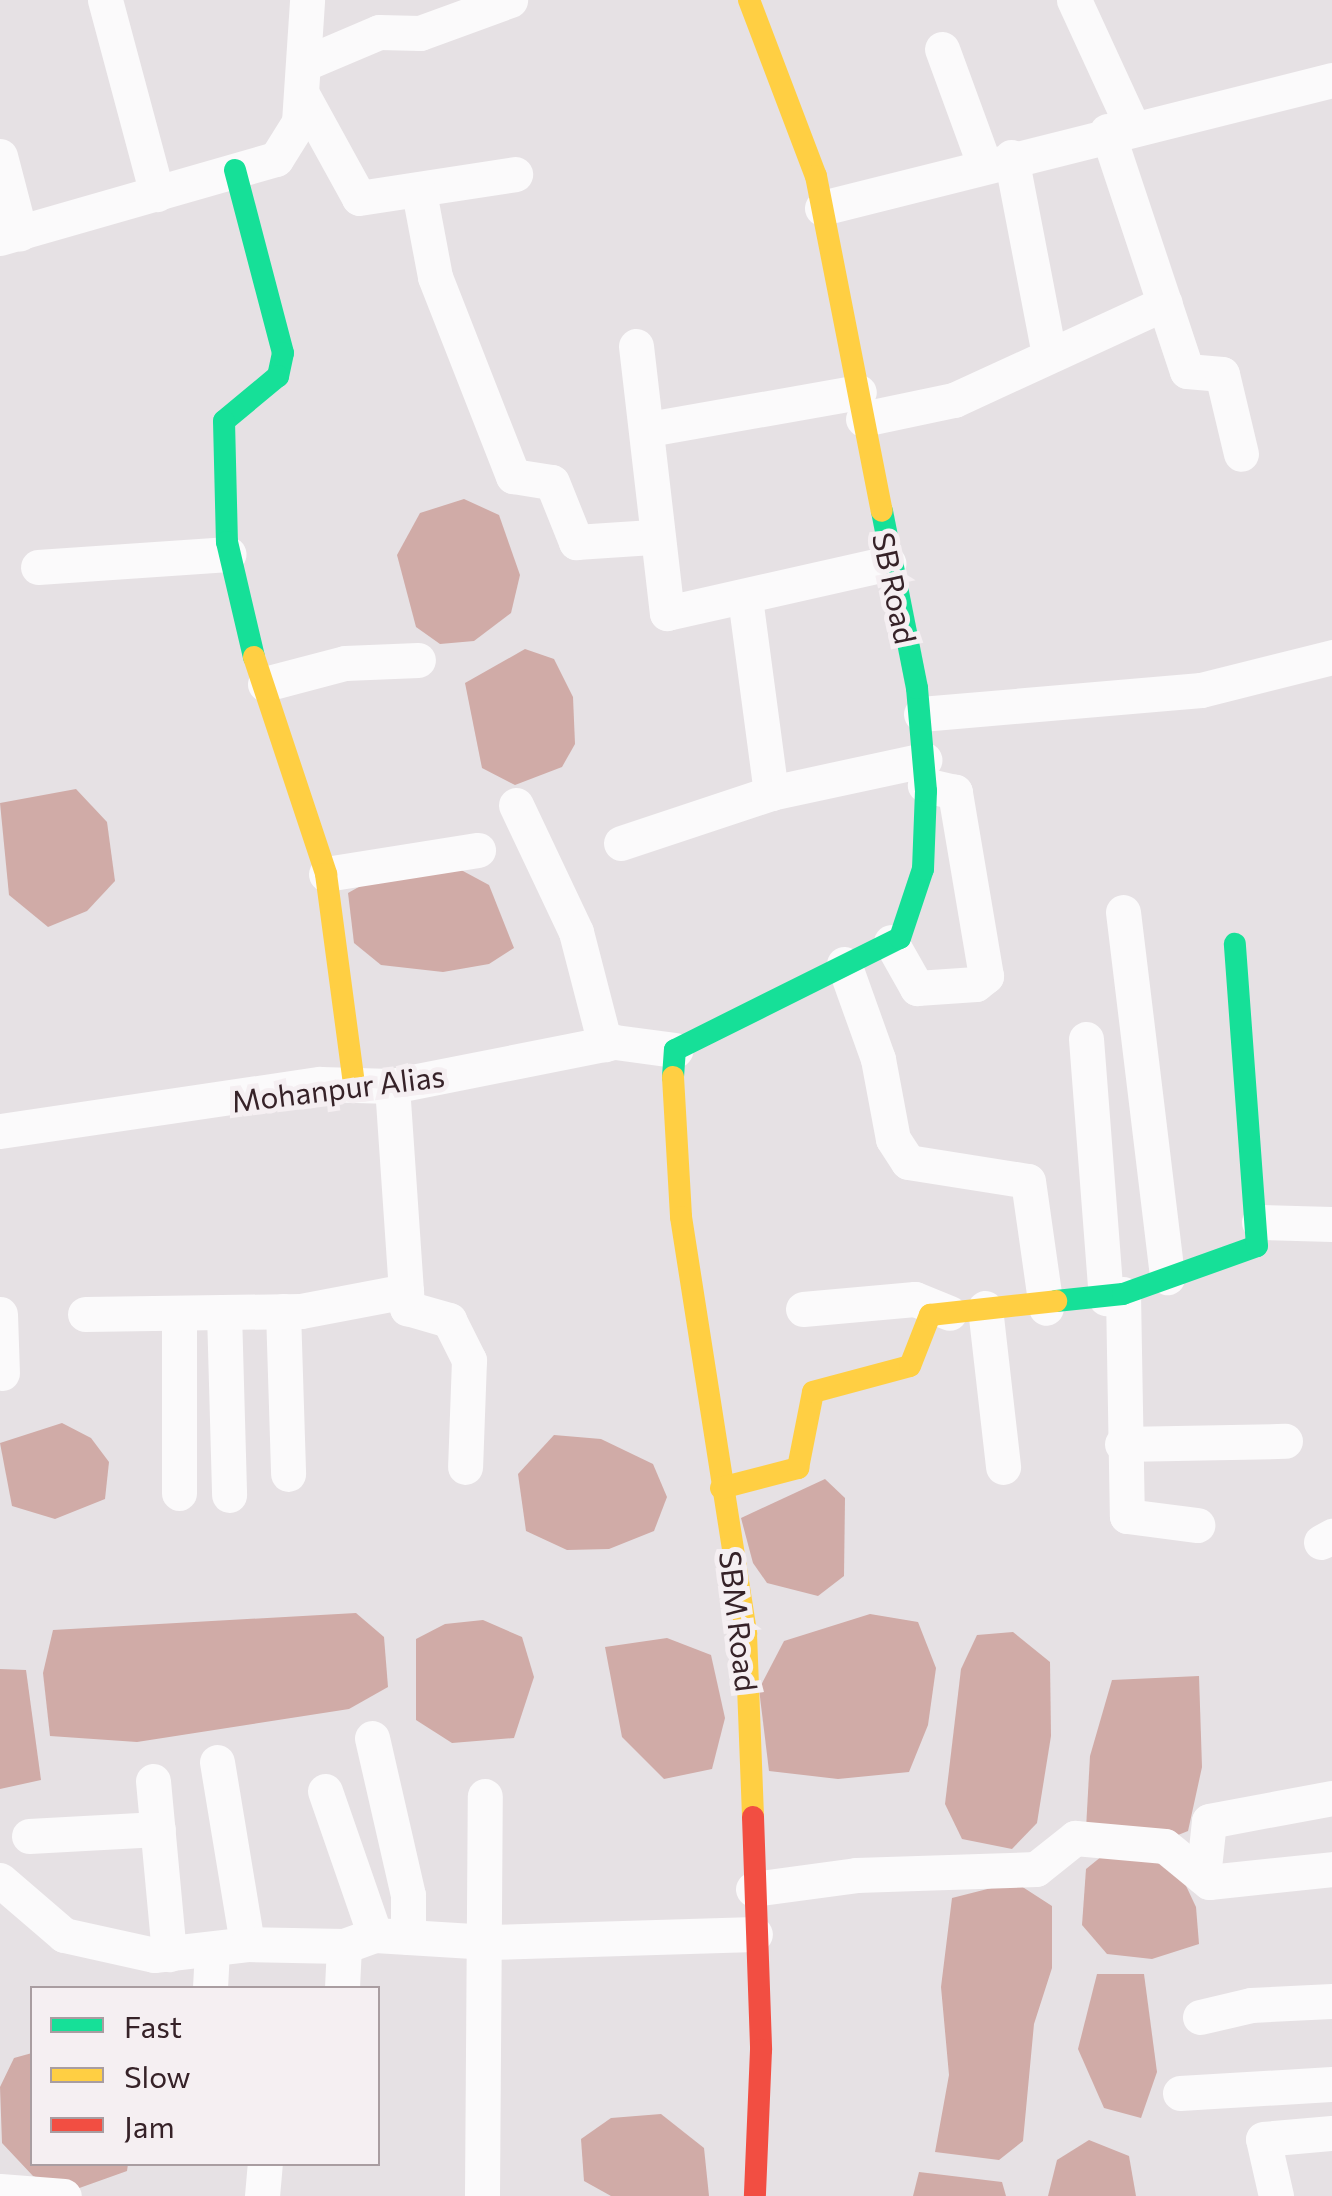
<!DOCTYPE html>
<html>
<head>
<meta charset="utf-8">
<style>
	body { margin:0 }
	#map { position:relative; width:1332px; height:2196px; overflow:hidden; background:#e6e1e4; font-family:Commissioner,sans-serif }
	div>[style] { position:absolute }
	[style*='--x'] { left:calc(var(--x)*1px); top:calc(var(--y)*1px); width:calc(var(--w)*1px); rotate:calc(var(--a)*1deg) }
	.water>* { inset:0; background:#d0aba7 }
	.street>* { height:35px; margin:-17.5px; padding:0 17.5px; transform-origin:17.5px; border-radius:17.5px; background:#fbfafb }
	.fast>* { height:22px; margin:-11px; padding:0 11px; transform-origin:11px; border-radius:11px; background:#16e098 }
	.slow>* { height:22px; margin:-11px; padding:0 11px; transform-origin:11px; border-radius:11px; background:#ffcf43 }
	.jam>* { height:22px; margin:-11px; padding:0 11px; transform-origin:11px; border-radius:11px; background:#f24e42 }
	span { translate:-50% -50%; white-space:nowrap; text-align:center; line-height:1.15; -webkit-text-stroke:10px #f5eff2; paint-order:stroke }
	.street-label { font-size:30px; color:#362228 }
	.legend { position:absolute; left:30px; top:1986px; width:350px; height:180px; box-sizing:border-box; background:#f5eff2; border:2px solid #a99da1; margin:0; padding:12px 18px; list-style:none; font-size:30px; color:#362228 }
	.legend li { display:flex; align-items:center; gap:20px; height:50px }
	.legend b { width:50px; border:2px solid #a99da1 }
</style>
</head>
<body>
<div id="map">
	<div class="water">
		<i style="clip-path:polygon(464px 499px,499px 515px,520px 575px,511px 613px,474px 641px,440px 644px,416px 627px,397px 555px,420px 513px)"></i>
		<i style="clip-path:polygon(525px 649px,554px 659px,573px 697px,575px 744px,562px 767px,515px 785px,482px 768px,465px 683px)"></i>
		<i style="clip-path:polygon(76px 789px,107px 822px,115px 881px,87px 911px,48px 927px,9px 895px,0 803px)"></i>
		<i style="clip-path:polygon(450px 864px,489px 885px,514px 948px,489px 964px,443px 972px,381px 965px,354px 943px,348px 893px,382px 874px)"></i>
		<i style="clip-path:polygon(62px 1423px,91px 1438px,109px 1462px,105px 1499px,55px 1519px,12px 1506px,0 1443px)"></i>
		<i style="clip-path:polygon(554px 1435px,601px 1439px,653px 1464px,667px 1497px,654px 1531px,609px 1549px,567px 1550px,526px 1531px,518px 1474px)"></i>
		<i style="clip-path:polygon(825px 1479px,845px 1498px,844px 1576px,818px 1596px,767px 1583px,753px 1563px,741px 1518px)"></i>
		<i style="clip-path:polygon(356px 1613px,384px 1637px,388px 1687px,349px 1709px,137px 1742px,50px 1736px,43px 1673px,53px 1630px)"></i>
		<i style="clip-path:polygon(870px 1614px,918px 1622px,936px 1668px,928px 1725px,909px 1772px,838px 1779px,769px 1771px,759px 1689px,784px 1641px)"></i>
		<i style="clip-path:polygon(483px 1620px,522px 1637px,534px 1677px,514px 1738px,452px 1743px,416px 1720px,416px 1639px,445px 1624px)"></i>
		<i style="clip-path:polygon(1013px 1632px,1050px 1662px,1051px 1736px,1037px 1823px,1012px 1849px,962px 1839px,945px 1804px,961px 1669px,977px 1635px)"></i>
		<i style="clip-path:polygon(667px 1638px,711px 1655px,725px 1718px,712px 1769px,664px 1779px,622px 1737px,605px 1647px)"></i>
		<i style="clip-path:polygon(0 1669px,26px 1670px,41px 1780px,0 1789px)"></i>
		<i style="clip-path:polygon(1199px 1676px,1202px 1767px,1188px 1831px,1148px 1847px,1086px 1829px,1090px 1756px,1112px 1680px)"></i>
		<i style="clip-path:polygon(1107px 1852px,1172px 1856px,1196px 1907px,1199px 1944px,1152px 1959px,1107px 1954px,1082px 1925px,1086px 1869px)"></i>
		<i style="clip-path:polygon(1015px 1882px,1052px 1906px,1052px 1968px,1034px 2024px,1023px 2141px,999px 2160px,935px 2152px,949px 2075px,941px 1987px,952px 1898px)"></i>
		<i style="clip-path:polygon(1097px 1974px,1144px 1974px,1157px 2072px,1141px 2118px,1104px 2108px,1078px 2049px)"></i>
		<i style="clip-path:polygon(32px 2053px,32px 2164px,128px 2164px,127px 2171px,71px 2191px,33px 2176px,2px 2143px,0 2087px,14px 2058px)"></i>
		<i style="clip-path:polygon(661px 2114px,704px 2148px,709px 2196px,611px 2196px,584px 2181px,581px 2139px,611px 2118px)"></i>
		<i style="clip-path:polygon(1089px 2140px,1129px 2156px,1136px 2196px,1048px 2196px,1057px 2160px)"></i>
		<i style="clip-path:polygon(919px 2172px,1002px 2182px,1006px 2196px,913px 2196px)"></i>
	</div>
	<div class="street">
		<i style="--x:105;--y:0;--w:201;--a:75"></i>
		<i style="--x:1074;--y:0;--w:139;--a:65.3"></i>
		<i style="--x:942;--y:49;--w:122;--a:69.9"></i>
		<i style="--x:306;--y:63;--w:79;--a:-23"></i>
		<i style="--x:379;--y:32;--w:41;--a:1.4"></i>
		<i style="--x:420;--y:33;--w:96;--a:-20.1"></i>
		<i style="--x:303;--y:96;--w:116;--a:61.2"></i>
		<i style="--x:359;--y:198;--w:158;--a:-8.7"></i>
		<i style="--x:1107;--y:131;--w:253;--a:71.6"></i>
		<i style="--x:1187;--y:371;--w:35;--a:5"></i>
		<i style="--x:1222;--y:374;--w:82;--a:76.6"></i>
		<i style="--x:0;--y:156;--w:80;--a:75.4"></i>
		<i style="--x:1011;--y:157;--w:201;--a:79.1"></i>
		<i style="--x:419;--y:192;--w:86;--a:79.3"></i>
		<i style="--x:435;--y:277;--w:214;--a:68.6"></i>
		<i style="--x:513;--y:476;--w:39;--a:9"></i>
		<i style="--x:552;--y:482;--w:65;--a:68.2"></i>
		<i style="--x:576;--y:542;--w:76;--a:-3.8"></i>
		<i style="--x:822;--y:208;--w:526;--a:-14.09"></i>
		<i style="--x:0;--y:238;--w:287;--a:-16"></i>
		<i style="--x:276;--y:159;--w:44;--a:-58.1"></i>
		<i style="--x:299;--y:122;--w:122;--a:-86.2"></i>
		<i style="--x:636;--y:346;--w:269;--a:83.4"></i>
		<i style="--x:667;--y:613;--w:227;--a:-12.7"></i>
		<i style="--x:863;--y:419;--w:93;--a:-11.8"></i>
		<i style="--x:954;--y:400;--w:232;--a:-24.7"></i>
		<i style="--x:649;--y:429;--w:213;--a:-10"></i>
		<i style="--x:38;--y:567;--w:191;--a:-3.9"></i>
		<i style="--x:745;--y:598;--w:197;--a:82.4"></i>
		<i style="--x:265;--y:684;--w:83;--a:-14.7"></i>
		<i style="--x:345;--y:663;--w:73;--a:-2.4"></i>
		<i style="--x:921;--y:714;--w:281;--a:-4.9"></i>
		<i style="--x:1201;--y:690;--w:135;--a:-14.1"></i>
		<i style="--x:516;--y:805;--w:140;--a:64.7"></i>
		<i style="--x:576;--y:932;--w:116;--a:75.5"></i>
		<i style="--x:621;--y:843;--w:158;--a:-18.4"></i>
		<i style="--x:771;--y:793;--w:157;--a:-12.2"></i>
		<i style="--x:326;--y:874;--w:154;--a:-9"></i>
		<i style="--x:1123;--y:912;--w:368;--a:83.1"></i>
		<i style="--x:891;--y:942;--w:53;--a:60.5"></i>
		<i style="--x:917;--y:988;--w:59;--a:-3.9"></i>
		<i style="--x:976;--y:984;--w:13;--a:-39"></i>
		<i style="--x:986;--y:976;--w:187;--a:-99.6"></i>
		<i style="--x:955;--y:792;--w:31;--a:-167"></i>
		<i style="--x:844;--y:964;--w:101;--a:70.3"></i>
		<i style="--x:878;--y:1059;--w:81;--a:79.4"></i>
		<i style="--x:893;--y:1139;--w:27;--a:57"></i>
		<i style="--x:908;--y:1162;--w:121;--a:9"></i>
		<i style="--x:1028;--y:1181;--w:128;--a:81.9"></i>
		<i style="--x:1086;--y:1039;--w:260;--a:85.6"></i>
		<i style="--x:392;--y:1086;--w:223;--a:86.1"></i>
		<i style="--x:407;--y:1308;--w:44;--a:15.9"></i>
		<i style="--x:449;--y:1320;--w:45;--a:63.4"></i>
		<i style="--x:469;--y:1360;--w:107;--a:92.1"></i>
		<i style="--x:0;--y:1131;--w:323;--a:-8.4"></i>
		<i style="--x:320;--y:1084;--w:72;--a:1.6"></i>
		<i style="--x:392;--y:1086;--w:227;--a:-11.2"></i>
		<i style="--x:615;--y:1042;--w:61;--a:7.6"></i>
		<i style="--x:1259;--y:1222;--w:73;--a:1.6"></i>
		<i style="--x:1123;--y:1294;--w:222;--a:89"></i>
		<i style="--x:1127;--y:1516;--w:71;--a:7.3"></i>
		<i style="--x:985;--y:1308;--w:160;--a:83.5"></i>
		<i style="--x:803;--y:1309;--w:112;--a:-5.1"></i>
		<i style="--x:915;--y:1299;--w:37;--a:22"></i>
		<i style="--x:283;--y:1311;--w:163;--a:88.2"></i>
		<i style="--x:224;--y:1312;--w:183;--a:88.4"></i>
		<i style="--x:179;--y:1313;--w:180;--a:90"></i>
		<i style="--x:0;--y:1314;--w:59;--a:88.1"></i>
		<i style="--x:85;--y:1314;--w:216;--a:-0.8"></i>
		<i style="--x:301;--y:1311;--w:107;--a:-10.8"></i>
		<i style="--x:1122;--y:1444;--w:163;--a:-1.1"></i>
		<i style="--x:1321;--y:1542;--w:13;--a:-29"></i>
		<i style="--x:372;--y:1738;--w:161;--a:77.1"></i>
		<i style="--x:408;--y:1895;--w:42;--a:90"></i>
		<i style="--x:217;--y:1762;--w:184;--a:80.6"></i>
		<i style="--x:153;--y:1781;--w:174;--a:84.7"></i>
		<i style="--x:325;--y:1791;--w:152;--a:70.9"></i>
		<i style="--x:375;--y:1935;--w:114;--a:3.5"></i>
		<i style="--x:489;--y:1942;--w:266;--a:-1.7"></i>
		<i style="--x:29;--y:1836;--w:129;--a:-3.1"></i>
		<i style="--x:1203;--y:1877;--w:56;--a:-83.9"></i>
		<i style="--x:1209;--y:1821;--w:125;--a:-10.6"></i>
		<i style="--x:0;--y:1880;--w:84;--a:40.7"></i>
		<i style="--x:64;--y:1935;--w:92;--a:12.5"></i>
		<i style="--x:154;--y:1955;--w:94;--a:-6.7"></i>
		<i style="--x:247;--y:1944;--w:97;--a:1.2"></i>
		<i style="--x:344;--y:1946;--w:33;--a:-20"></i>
		<i style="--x:753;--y:1889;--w:104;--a:-7.7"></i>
		<i style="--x:856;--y:1875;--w:180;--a:-1.9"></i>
		<i style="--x:1036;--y:1869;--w:50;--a:-38.5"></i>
		<i style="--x:1075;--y:1838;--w:90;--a:5.1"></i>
		<i style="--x:1165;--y:1846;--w:57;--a:39.3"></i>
		<i style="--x:1209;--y:1882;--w:124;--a:-6"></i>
		<i style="--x:210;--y:1988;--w:36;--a:-87"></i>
		<i style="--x:342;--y:1988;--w:42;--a:-87.3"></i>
		<i style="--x:1200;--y:2017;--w:52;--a:-13.2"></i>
		<i style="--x:1251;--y:2005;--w:81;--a:-2.8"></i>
		<i style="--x:1180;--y:2093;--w:152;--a:-3.4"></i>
		<i style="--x:0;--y:2191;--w:64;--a:4.5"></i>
		<i style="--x:262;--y:2196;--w:32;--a:-85"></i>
		<i style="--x:482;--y:2196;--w:400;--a:-89.6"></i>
		<i style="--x:1276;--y:2196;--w:58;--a:-102.8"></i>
		<i style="--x:1263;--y:2139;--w:69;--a:-5"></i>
	</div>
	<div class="fast">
		<i style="--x:235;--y:170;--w:189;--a:75.3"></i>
		<i style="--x:283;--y:353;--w:24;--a:102"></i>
		<i style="--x:278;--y:376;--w:70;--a:140.2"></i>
		<i style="--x:224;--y:421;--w:121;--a:88.6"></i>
		<i style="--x:227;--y:542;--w:118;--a:76.8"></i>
		<i style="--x:673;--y:1077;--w:27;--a:-86"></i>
		<i style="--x:675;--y:1050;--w:251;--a:-26.5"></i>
		<i style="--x:900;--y:938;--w:73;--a:-71.6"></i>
		<i style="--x:923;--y:869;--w:78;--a:-87.8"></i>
		<i style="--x:926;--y:791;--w:103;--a:-95"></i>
		<i style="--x:917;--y:688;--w:180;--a:-101.2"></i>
		<i style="--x:1056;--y:1301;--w:67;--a:-6"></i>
		<i style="--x:1123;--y:1294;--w:142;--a:-19.7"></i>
		<i style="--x:1257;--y:1246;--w:303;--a:-94.2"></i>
	</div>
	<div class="slow">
		<i style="--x:749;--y:0;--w:188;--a:69.2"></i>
		<i style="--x:816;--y:176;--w:341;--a:78.9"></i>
		<i style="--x:254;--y:657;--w:229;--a:71.6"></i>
		<i style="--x:326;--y:874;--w:213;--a:82.4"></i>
		<i style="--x:673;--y:1077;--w:140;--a:86.7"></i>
		<i style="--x:681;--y:1217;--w:422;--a:81.1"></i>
		<i style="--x:746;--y:1634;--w:183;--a:87.8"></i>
		<i style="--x:721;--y:1488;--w:80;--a:-14.6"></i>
		<i style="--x:798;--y:1468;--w:77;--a:-78.8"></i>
		<i style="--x:813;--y:1392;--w:100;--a:-15"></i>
		<i style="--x:910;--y:1366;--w:55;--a:-68.6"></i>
		<i style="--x:930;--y:1315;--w:127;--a:-6.3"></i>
	</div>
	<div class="jam">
		<i style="--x:753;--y:1817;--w:233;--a:88"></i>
		<i style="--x:761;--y:2050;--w:146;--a:92.4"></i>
	</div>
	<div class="street-label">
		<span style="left:895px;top:588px;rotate:78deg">SB Road</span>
		<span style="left:338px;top:1088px;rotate:-7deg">Mohanpur Alias</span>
		<span style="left:739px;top:1621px;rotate:83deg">SBM Road</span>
	</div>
	<ul class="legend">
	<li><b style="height:12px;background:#16e098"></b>Fast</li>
	<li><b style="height:12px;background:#ffcf43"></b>Slow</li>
	<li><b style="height:12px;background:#f24e42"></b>Jam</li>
	</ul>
</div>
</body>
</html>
